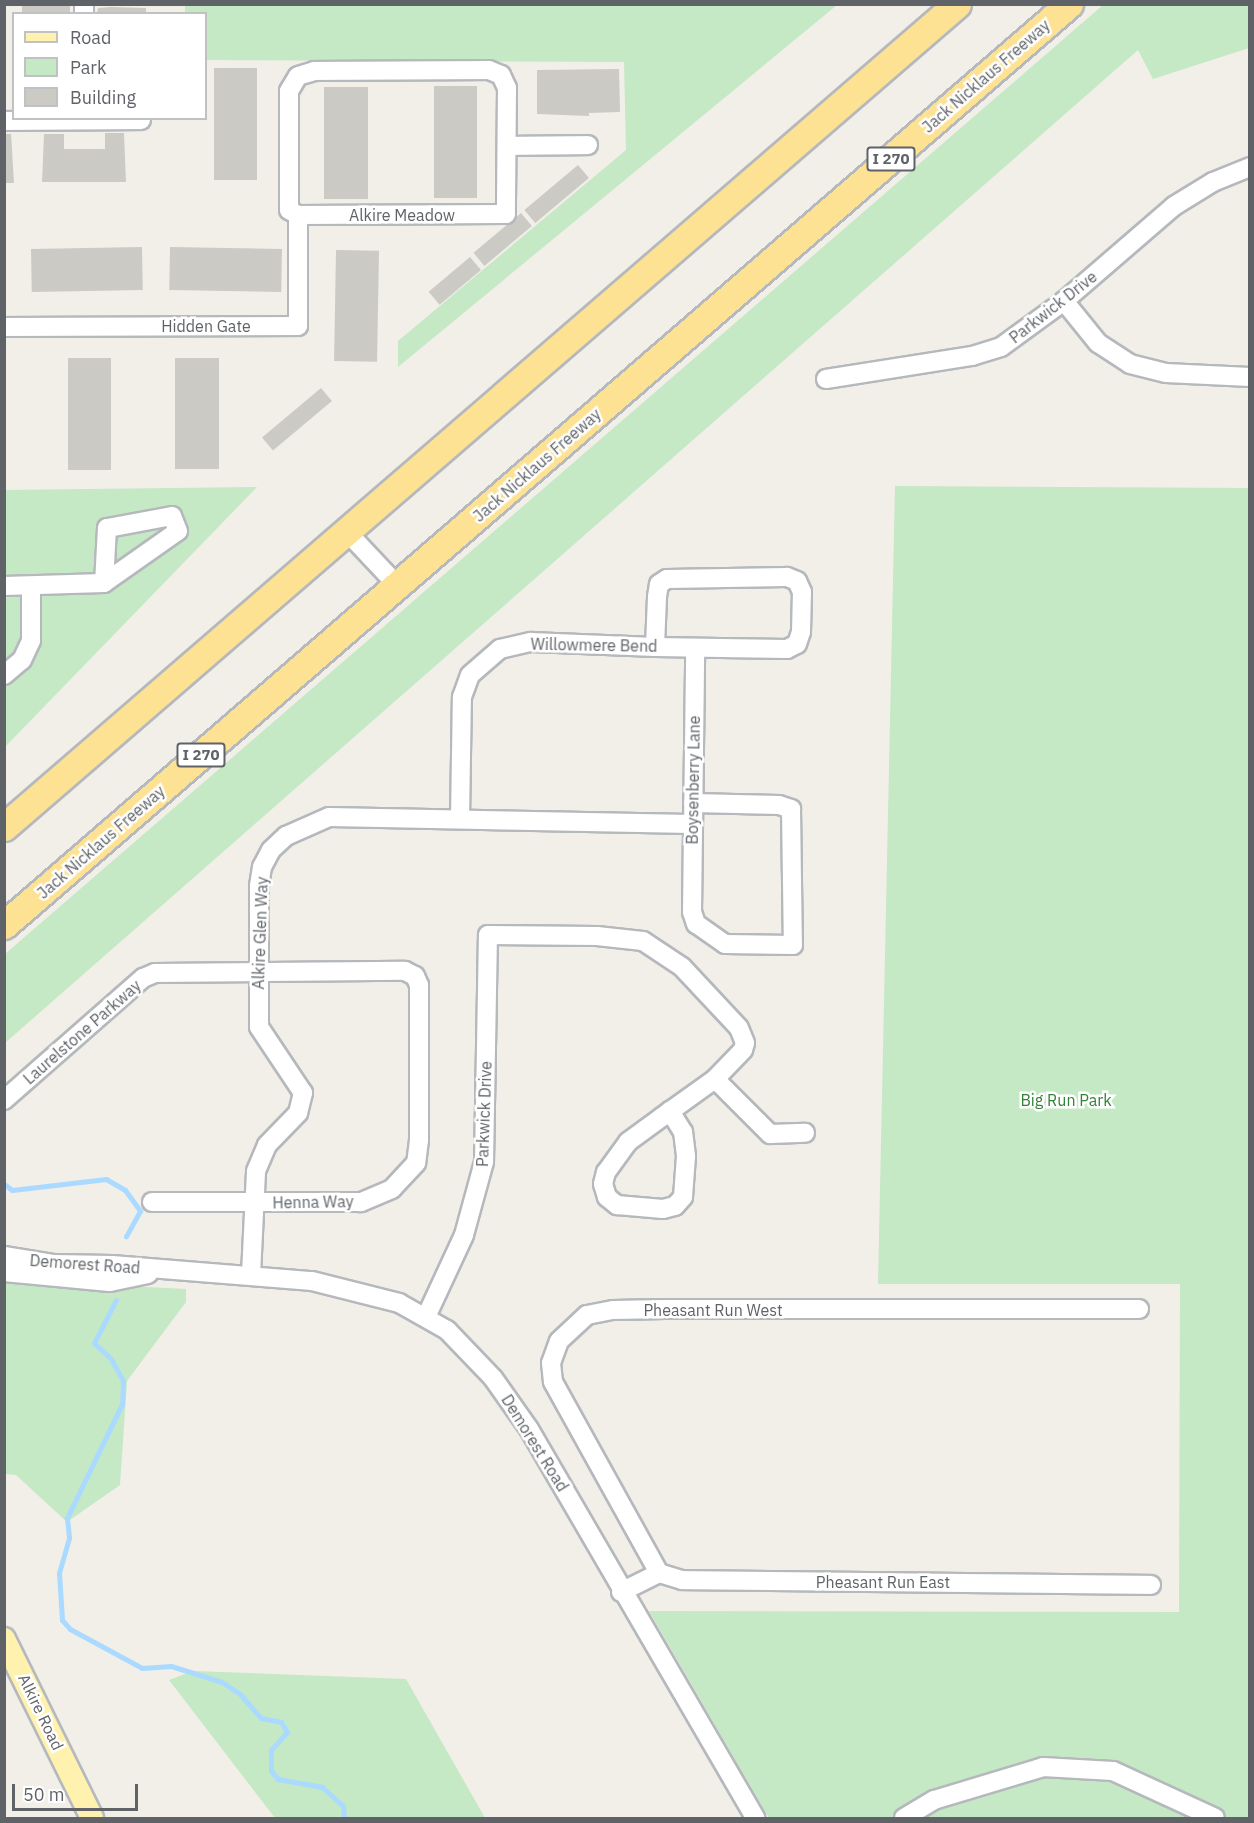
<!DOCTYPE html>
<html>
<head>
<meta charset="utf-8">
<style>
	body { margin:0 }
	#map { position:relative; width:1254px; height:1823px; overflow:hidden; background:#f1efe8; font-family:"IBM Plex Sans",sans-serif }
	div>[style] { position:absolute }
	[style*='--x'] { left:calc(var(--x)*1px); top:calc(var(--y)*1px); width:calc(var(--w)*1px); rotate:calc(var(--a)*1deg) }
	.green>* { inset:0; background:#c5e8c5 }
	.stream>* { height:5px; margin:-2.5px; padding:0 2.5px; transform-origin:2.5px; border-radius:2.5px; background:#aadaff }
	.building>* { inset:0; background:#cccac5; transform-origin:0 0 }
	.roads { filter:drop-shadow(2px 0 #b5b8bc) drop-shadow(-2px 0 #b5b8bc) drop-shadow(0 2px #b5b8bc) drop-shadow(0 -2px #b5b8bc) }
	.minor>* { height:18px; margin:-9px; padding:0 9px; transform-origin:9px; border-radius:9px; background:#fff }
	.major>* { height:22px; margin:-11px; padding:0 11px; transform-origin:11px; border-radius:11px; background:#fff2af }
	.highway>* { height:27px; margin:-13.5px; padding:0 13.5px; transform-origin:13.5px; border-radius:13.5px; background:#fde293 }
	span { translate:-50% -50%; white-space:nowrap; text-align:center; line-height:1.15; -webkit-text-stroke:5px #fff; paint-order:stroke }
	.shield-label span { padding:2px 4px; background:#fff; border:2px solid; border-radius:4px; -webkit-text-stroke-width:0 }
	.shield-label { font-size:15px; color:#5f6368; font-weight:700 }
	.street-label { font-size:16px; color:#5f6368 }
	.park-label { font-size:16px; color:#348238 }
	.frame { position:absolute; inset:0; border:6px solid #5f6368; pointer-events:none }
	.legend { position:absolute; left:12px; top:12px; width:195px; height:108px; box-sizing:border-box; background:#fff; border:2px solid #bfc1c3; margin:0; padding:8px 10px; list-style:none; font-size:18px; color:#5f6368 }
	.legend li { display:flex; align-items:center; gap:12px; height:30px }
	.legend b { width:30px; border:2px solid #bfc1c3 }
	.scale { position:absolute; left:12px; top:1784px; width:126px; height:27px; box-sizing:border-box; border:3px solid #5f6368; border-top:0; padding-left:8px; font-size:18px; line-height:21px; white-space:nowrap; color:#5f6368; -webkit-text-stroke:4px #fff; paint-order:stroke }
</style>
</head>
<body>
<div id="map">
	<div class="green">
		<i style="clip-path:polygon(185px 4px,837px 4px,837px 5px,398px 367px,398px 341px,626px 150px,624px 62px,206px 60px,206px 14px,185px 13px)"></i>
		<i style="clip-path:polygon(1103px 5px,1249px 5px,1249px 48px,1153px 79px,1138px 50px,5px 1043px,5px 954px)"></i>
		<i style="clip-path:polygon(895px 486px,1249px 488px,1249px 1818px,769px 1818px,649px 1611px,1179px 1612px,1180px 1284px,878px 1284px)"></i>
		<i style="clip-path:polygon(257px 487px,5px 747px,5px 490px)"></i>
		<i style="clip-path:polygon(5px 1280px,186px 1289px,186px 1302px,127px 1381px,120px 1485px,67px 1522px,16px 1475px,5px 1474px)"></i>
		<i style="clip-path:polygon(193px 1671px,406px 1679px,485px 1818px,275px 1818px,169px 1680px)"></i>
	</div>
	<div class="stream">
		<i style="--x:4;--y:1184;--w:10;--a:37"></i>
		<i style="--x:12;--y:1190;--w:95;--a:-6.7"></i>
		<i style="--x:106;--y:1179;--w:22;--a:30"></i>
		<i style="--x:125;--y:1190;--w:26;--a:54"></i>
		<i style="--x:140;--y:1211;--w:29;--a:119"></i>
		<i style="--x:116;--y:1300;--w:48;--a:117.1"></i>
		<i style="--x:94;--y:1343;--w:23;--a:43"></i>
		<i style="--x:111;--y:1359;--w:25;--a:61"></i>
		<i style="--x:123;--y:1381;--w:23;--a:92"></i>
		<i style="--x:122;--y:1404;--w:127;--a:115.8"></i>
		<i style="--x:67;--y:1518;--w:20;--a:84"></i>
		<i style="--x:69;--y:1538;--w:36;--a:106"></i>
		<i style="--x:59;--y:1573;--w:47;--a:86.3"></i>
		<i style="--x:62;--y:1620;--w:12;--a:48"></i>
		<i style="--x:70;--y:1629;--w:82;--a:28.4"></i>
		<i style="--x:142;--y:1668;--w:29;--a:-4"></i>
		<i style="--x:171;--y:1666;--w:53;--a:17.4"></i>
		<i style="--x:222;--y:1682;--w:22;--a:34"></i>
		<i style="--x:240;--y:1694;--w:32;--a:49"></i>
		<i style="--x:261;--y:1718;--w:20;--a:11"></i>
		<i style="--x:281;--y:1722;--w:12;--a:59"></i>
		<i style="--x:287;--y:1732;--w:24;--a:132"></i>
		<i style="--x:271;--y:1750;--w:21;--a:90"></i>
		<i style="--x:271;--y:1771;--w:11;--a:49"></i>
		<i style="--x:278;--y:1779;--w:45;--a:10.3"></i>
		<i style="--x:322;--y:1787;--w:28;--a:42"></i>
		<i style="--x:343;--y:1806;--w:12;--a:85"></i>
	</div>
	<div class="building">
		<i style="left:22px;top:4px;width:48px;height:10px"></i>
		<i style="clip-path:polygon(111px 7px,146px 8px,146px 14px,97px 14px,98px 8px)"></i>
		<i style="left:214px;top:68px;width:43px;height:112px"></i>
		<i style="clip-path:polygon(619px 69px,620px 112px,589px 113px,589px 116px,537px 114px,537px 70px)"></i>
		<i style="left:434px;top:86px;width:43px;height:112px"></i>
		<i style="left:368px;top:87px;width:112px;height:44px;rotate:90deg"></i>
		<i style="clip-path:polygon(105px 133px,124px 133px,126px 182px,42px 182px,44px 134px,64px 134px,64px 149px,105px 149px)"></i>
		<i style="clip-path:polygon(4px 134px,11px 134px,14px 183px,4px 183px)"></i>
		<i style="left:578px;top:165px;width:17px;height:70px;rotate:50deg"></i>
		<i style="left:521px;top:213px;width:17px;height:62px;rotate:50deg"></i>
		<i style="left:142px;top:247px;width:43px;height:111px;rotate:89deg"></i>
		<i style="left:170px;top:247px;width:112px;height:43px;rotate:1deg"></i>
		<i style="left:336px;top:250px;width:43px;height:111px;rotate:1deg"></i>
		<i style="left:470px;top:257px;width:17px;height:54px;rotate:50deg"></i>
		<i style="left:68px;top:358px;width:43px;height:112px"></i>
		<i style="left:175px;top:358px;width:44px;height:111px"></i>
		<i style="left:321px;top:388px;width:17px;height:77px;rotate:50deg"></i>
	</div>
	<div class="roads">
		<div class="minor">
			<i style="--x:84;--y:14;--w:10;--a:-90"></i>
			<i style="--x:489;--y:70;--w:13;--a:23"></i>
			<i style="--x:501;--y:75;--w:14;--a:65"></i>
			<i style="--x:507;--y:88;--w:126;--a:90.5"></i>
			<i style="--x:506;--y:214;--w:208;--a:179.7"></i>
			<i style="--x:298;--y:215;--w:10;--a:-151"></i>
			<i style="--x:289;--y:210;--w:119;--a:-90"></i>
			<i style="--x:289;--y:91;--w:17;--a:-59"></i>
			<i style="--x:298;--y:76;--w:17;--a:-17"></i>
			<i style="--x:314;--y:71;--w:175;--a:-0.3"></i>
			<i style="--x:4;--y:121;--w:137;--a:-0.4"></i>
			<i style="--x:507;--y:146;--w:81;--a:-0.7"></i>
			<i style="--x:1064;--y:301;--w:54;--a:51"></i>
			<i style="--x:1098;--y:343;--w:38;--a:33"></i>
			<i style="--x:1130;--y:364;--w:37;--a:14"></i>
			<i style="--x:1166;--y:373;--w:84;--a:2.7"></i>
			<i style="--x:4;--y:327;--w:294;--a:-0.2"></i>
			<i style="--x:298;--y:326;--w:111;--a:-90"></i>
			<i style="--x:826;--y:379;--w:148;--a:-9"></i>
			<i style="--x:972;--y:356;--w:30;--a:-17"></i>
			<i style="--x:1001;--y:347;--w:78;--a:-36.1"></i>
			<i style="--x:1064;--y:301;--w:145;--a:-40.8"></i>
			<i style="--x:1174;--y:206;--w:46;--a:-31.6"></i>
			<i style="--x:1213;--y:182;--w:40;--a:-22"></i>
			<i style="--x:347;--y:532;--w:73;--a:46.7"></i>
			<i style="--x:4;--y:586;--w:100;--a:-1.7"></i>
			<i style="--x:104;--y:583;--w:90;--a:-35.1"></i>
			<i style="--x:178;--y:531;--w:16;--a:-112"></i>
			<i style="--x:172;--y:516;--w:66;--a:169.5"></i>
			<i style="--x:107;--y:528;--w:55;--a:93.1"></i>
			<i style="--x:4;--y:675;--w:23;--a:-40"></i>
			<i style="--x:22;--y:660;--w:21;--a:-65"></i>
			<i style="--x:31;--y:641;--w:55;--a:-90"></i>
			<i style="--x:693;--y:803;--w:86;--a:1.3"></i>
			<i style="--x:779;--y:805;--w:13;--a:18"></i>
			<i style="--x:791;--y:809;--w:136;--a:89.2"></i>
			<i style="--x:793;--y:945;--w:68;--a:-179.2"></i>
			<i style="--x:725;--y:944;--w:35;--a:-145"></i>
			<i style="--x:696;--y:924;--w:13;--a:-108"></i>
			<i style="--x:692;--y:912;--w:264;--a:-89.3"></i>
			<i style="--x:460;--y:819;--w:122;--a:-89.1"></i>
			<i style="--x:462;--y:697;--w:23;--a:-70"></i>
			<i style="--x:470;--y:675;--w:40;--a:-41"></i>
			<i style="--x:500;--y:649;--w:32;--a:-13"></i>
			<i style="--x:531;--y:642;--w:124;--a:2.3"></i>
			<i style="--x:655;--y:647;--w:132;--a:0.9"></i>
			<i style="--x:787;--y:649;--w:11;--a:-27"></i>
			<i style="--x:797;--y:644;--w:13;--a:-72"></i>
			<i style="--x:801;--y:632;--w:40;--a:-88.6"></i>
			<i style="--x:802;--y:592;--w:12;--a:-114"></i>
			<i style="--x:797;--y:581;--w:11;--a:-158"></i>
			<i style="--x:787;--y:577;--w:120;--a:179"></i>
			<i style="--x:667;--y:579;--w:9;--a:148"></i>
			<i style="--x:659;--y:584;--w:13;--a:99"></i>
			<i style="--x:657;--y:597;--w:50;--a:92.3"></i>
			<i style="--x:715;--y:1079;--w:78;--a:45"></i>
			<i style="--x:770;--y:1134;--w:35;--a:-2"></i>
			<i style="--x:4;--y:1100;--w:185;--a:-41.3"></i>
			<i style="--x:143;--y:978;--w:13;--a:-23"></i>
			<i style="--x:155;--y:973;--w:250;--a:-0.5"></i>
			<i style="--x:405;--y:971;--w:11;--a:27"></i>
			<i style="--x:415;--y:976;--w:10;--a:66"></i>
			<i style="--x:419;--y:985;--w:155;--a:90"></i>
			<i style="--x:419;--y:1140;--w:23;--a:97"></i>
			<i style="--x:416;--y:1163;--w:35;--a:133"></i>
			<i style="--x:392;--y:1189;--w:34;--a:157"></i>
			<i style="--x:361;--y:1202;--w:209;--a:180"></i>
			<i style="--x:4;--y:1256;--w:51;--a:9.1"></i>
			<i style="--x:54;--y:1264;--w:58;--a:1"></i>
			<i style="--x:112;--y:1265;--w:201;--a:4.6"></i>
			<i style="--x:312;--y:1281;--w:90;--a:14.2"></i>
			<i style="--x:399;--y:1303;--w:55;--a:29.4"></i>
			<i style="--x:447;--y:1330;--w:66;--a:46.2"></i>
			<i style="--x:493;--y:1378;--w:62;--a:54.8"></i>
			<i style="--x:529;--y:1429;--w:450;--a:59.8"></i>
			<i style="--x:4;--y:1272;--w:106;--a:5.4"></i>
			<i style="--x:110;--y:1282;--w:39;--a:-12"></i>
			<i style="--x:251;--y:1274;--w:103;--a:-87.2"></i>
			<i style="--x:256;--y:1171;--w:28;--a:-67"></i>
			<i style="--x:267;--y:1145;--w:45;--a:-45.9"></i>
			<i style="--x:298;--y:1113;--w:21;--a:-76"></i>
			<i style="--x:303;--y:1093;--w:79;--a:-123.7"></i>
			<i style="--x:259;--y:1027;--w:141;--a:-90"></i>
			<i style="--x:259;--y:886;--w:19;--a:-81"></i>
			<i style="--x:262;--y:867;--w:19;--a:-62"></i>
			<i style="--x:271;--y:850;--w:21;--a:-43"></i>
			<i style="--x:286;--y:836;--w:47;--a:-23.8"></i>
			<i style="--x:329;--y:817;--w:363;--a:1.1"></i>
			<i style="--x:426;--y:1317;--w:90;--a:-65.1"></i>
			<i style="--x:464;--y:1235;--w:76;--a:-74.7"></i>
			<i style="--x:484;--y:1162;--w:227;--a:-89"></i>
			<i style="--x:488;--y:935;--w:109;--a:0.5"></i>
			<i style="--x:597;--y:936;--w:46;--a:6.2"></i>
			<i style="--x:643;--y:941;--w:47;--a:33.7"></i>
			<i style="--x:682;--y:967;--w:83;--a:46.9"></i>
			<i style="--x:739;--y:1028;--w:16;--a:68"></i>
			<i style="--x:745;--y:1043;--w:7;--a:106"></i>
			<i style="--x:743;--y:1050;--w:40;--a:134"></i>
			<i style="--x:715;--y:1079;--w:65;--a:144.4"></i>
			<i style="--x:662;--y:1117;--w:42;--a:143.7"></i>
			<i style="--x:628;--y:1142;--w:37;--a:126"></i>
			<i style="--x:606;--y:1172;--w:12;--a:104"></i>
			<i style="--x:603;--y:1184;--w:14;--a:73"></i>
			<i style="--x:607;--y:1197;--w:13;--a:39"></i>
			<i style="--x:617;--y:1205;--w:46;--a:5"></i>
			<i style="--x:663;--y:1209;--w:12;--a:-14"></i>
			<i style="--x:675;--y:1206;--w:12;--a:-48"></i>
			<i style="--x:683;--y:1197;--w:41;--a:-85.8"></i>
			<i style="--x:686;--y:1156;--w:24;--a:-97"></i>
			<i style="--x:683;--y:1132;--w:25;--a:-122"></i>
			<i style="--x:659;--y:1573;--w:218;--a:-119"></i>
			<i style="--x:553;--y:1382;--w:19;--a:-96"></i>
			<i style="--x:551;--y:1363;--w:23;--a:-70"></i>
			<i style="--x:559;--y:1341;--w:38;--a:-43"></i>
			<i style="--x:587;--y:1315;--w:26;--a:-11"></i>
			<i style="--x:613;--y:1310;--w:52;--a:-1.1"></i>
			<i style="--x:665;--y:1309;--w:474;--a:0"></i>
			<i style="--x:621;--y:1592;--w:42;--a:-26.6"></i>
			<i style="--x:659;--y:1573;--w:24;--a:17"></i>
			<i style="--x:682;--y:1580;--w:469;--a:0.6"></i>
			<i style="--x:904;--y:1818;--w:35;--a:-31"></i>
			<i style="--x:934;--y:1800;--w:114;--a:-16.8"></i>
			<i style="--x:1043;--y:1767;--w:70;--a:3.3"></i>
			<i style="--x:1113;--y:1771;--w:112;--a:24.7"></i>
		</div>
		<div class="major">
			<i style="--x:4;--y:1639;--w:199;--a:63.8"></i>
		</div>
		<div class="highway">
			<i style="--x:4;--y:827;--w:1259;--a:-40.81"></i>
			<i style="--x:4;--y:925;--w:1408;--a:-40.85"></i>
		</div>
	</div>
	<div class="shield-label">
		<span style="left:891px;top:159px">I 270</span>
		<span style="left:201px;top:755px">I 270</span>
	</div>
	<div class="street-label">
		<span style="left:986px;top:76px;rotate:-41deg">Jack Nicklaus Freeway</span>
		<span style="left:402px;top:215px">Alkire Meadow</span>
		<span style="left:1053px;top:307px;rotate:-38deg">Parkwick Drive</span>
		<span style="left:206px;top:326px">Hidden Gate</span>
		<span style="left:537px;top:465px;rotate:-41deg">Jack Nicklaus Freeway</span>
		<span style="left:594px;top:645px;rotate:1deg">Willowmere Bend</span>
		<span style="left:693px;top:780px;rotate:-89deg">Boysenberry Lane</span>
		<span style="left:101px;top:842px;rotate:-41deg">Jack Nicklaus Freeway</span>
		<span style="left:260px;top:933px;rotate:-88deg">Alkire Glen Way</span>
		<span style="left:82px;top:1032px;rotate:-41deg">Laurelstone Parkway</span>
		<span style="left:484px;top:1114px;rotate:-88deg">Parkwick Drive</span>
		<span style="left:313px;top:1202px;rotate:-1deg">Henna Way</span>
		<span style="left:85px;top:1264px;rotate:4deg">Demorest Road</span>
		<span style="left:713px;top:1310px">Pheasant Run West</span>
		<span style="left:535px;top:1443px;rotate:58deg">Demorest Road</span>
		<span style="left:883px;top:1582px">Pheasant Run East</span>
		<span style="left:41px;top:1712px;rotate:64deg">Alkire Road</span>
	</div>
	<div class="park-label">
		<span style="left:1066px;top:1100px">Big Run Park</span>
	</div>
	<div class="frame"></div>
	<ul class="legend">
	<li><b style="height:8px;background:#fff2af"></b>Road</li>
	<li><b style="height:16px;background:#c5e8c5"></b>Park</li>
	<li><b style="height:16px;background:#cccac5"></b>Building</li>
	</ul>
	<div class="scale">50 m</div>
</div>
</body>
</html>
